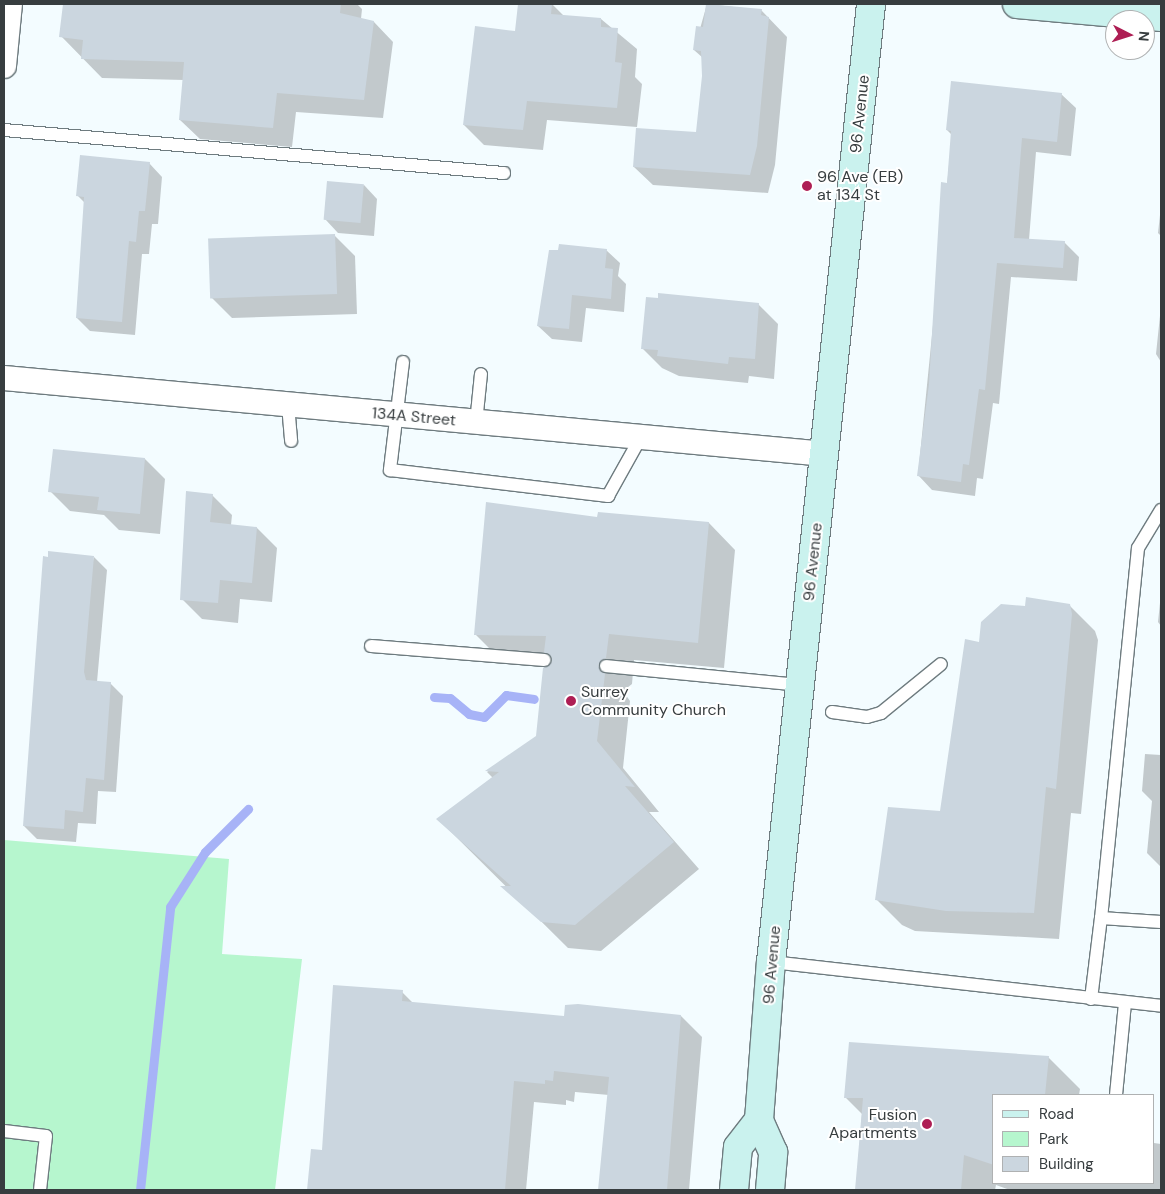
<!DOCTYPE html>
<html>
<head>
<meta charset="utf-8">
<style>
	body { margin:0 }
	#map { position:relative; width:1165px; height:1194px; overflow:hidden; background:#f3fcff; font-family:"DM Sans",sans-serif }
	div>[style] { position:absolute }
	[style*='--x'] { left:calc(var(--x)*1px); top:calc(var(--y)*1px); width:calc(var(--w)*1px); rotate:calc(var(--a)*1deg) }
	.green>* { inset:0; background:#b6f6ce }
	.shadow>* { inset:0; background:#0003 }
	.stream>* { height:9px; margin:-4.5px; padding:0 4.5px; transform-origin:4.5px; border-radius:4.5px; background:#a7b3f7 }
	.building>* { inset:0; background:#cbd6df; transform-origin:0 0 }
	.roads { filter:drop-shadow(1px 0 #6e7b7f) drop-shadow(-1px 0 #6e7b7f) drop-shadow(0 1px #6e7b7f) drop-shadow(0 -1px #6e7b7f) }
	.lane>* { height:12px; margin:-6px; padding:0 6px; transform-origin:6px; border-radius:6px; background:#fff }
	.street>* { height:24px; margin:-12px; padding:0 12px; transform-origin:12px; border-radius:12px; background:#fff }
	.secondary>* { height:28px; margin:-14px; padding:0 14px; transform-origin:14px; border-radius:14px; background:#caf2ee }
	.dots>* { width:14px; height:14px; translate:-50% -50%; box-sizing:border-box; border:2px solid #fff; border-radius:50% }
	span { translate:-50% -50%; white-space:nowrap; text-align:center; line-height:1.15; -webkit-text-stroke:4px #fff; paint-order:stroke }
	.street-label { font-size:16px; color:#373d3f }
	.poi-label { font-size:16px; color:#373d3f }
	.left { translate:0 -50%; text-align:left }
	.right { translate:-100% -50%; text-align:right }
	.frame { position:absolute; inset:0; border:5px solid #373d3f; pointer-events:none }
	.legend { position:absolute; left:992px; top:1094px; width:162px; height:90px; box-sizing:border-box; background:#fff; border:1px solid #afb1b2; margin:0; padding:6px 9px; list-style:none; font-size:15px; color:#373d3f }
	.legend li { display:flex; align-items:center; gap:10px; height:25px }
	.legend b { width:25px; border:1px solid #afb1b2 }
	.north { position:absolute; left:1105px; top:10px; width:50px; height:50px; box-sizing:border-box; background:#fff; border:1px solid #afb1b2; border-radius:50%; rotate:95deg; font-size:14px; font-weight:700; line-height:20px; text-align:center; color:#373d3f }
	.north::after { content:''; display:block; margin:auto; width:18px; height:22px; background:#ae1e54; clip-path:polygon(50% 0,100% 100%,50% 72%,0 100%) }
</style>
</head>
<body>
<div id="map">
	<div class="green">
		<i style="clip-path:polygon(4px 840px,229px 859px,222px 954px,302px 959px,275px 1190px,4px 1190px)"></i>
	</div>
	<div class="shadow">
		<i style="clip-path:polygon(64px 4px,357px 4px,362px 9px,361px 19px,374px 22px,393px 42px,383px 118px,296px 112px,292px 147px,200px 139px,180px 120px,184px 80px,102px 78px,61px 36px)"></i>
		<i style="clip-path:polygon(519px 4px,552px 4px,564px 16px,601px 19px,637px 49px,635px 77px,642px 84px,637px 127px,547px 120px,543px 150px,484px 145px,464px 125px,516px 32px)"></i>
		<i style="clip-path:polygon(707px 4px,761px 10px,787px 37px,775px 165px,768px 193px,653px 185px,634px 167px,697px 133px,703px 76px,703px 58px,694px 50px)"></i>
		<i style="clip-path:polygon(1061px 94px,1076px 108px,1071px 156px,1036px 152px,1029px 240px,1064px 242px,1079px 257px,1077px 281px,1011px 277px,999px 404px,993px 403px,983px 479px,977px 478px,975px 496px,932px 490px,918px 475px,952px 135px,947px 130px)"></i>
		<i style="clip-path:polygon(149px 163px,162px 177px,158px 224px,152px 224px,149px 254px,142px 254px,135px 335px,90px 331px,77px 318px,85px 203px,78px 196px)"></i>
		<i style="clip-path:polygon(364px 185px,377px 199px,374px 236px,338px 233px,325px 219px)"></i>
		<i style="clip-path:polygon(1161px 206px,1161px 236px,1158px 233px)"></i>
		<i style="clip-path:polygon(335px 236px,355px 256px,357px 314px,232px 318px,212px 298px)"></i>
		<i style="clip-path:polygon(606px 250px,620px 263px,618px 276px,626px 284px,624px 312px,586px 308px,582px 342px,552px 339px,538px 326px)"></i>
		<i style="clip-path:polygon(758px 304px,778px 324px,774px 379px,749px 376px,748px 383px,679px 376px,662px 368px,642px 348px)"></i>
		<i style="clip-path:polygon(1161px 306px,1161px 362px,1156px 354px)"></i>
		<i style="clip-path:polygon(145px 459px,165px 479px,160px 534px,119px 530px,104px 515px,70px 511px,50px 491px)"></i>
		<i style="clip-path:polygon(212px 495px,232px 515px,231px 525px,257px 528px,277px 548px,272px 602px,240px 599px,238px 623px,202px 619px,182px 599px)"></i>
		<i style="clip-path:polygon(598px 518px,709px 523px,735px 550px,724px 668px,634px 660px,632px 684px,623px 691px,630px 701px,623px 768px,659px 812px,649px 812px,699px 869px,601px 951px,568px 948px,438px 819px,493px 778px,487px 772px,537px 737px,554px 661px,501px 660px,475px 634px)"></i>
		<i style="clip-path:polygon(94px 557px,107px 570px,97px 682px,110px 683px,123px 696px,116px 792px,98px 791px,96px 824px,78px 823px,76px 842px,37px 839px,24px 826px)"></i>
		<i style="clip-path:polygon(1161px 593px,1161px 626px,1158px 622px)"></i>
		<i style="clip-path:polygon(1027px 598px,1069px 605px,1095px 631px,1098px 640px,1081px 814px,1071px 813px,1059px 939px,915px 931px,902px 925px,876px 899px,889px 808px,941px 813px,980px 643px,1026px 607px)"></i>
		<i style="clip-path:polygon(1145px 754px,1161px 755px,1161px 867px,1147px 853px,1152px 801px,1142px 791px)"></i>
		<i style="clip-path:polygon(402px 992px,414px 1004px,565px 1018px,681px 1016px,702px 1037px,689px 1190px,600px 1190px,609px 1095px,575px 1092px,574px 1102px,566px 1100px,566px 1105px,534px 1102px,526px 1190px,308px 1190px,312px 1151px,323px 1152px)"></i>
		<i style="clip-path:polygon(1048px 1057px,1080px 1089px,1079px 1095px,994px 1095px,994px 1183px,1154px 1183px,1154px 1143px,1161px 1144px,1161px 1190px,1010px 1190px,996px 1185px,995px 1190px,856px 1190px,862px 1114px,845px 1097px)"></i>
	</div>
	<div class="stream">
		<i style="--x:434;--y:697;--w:16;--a:4"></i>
		<i style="--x:450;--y:698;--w:25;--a:40"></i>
		<i style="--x:469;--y:714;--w:15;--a:11"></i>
		<i style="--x:484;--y:717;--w:31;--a:-45"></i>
		<i style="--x:506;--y:695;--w:28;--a:8"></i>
		<i style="--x:140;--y:1190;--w:285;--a:-83.9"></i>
		<i style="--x:170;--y:907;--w:65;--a:-57.5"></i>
		<i style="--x:205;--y:852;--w:61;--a:-45"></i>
	</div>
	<div class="building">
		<i style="clip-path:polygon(63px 4px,341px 4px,340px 13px,374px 21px,364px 100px,277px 93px,273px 128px,179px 120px,184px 62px,81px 59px,83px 40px,59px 37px)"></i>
		<i style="clip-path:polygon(518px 4px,552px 4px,551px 14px,601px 18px,601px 27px,618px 28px,615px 62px,622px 63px,617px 108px,527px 101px,523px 130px,463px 125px,475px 26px,515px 31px)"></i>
		<i style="clip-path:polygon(706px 4px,762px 9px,761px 15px,769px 17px,757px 146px,750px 175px,633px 167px,636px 128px,696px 132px,702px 76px,701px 51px,693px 50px,696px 26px,703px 27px)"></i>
		<i style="clip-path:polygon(951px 81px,1062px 93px,1057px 142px,1022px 138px,1014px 238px,1065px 241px,1063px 268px,997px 263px,985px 390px,979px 389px,969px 465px,963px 464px,961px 482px,917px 476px,929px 384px,941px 182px,947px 183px,951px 131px,946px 130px)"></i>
		<i style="clip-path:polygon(80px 155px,150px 162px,145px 211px,139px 211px,136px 242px,129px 241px,122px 322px,76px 318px,84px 197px,76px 196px)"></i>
		<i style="left:327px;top:181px;width:37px;height:39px;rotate:5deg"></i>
		<i style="left:335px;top:234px;width:60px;height:127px;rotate:88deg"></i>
		<i style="clip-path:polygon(559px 244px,607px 249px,605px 268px,613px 269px,611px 299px,572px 295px,569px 329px,537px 326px,549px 250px,558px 250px)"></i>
		<i style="clip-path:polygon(658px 293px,759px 303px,755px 359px,729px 357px,728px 364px,657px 356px,658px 350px,641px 349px,646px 297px,658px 298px)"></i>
		<i style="clip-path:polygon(53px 449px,145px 458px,140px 514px,97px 510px,99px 497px,48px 492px)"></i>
		<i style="clip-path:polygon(186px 491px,213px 494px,210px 522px,257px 527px,252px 583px,220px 580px,218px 603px,180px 600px)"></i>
		<i style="clip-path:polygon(486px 502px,597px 517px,598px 512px,709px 522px,698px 643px,609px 634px,606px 658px,598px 665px,605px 674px,597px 741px,635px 787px,625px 786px,674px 842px,575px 925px,541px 922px,500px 886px,511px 886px,436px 819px,499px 772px,485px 771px,536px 736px,543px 668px,552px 661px,544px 652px,546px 636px,474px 635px)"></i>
		<i style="clip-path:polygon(48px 551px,94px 556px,84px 672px,86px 680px,111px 682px,104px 780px,86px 778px,83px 812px,65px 810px,64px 829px,23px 826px,43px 556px,48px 557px)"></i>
		<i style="clip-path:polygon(1026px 597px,1070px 604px,1072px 614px,1056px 789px,1046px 787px,1034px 913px,946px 911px,875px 900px,888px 807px,940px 811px,965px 639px,979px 642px,981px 622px,1001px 604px,1025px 606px)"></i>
		<i style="clip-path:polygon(333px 985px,403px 990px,402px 1001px,564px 1016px,565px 1005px,578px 1004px,681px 1015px,667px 1190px,598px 1190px,609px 1077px,554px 1071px,553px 1081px,545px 1080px,545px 1084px,514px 1081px,505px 1190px,307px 1190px,311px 1149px,322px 1150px)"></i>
		<i style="clip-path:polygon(849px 1042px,1049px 1056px,1045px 1095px,994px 1095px,994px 1165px,964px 1155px,961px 1190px,855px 1190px,863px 1098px,844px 1098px)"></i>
	</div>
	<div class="roads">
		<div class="lane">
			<i style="--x:4;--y:130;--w:502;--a:4.92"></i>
			<i style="--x:403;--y:362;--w:109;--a:96.9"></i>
			<i style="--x:390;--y:470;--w:220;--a:6.8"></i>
			<i style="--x:608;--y:496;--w:68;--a:-60.8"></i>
			<i style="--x:288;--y:405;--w:36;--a:85"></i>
			<i style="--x:476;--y:423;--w:49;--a:-84.2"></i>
			<i style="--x:1161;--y:510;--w:44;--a:121.2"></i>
			<i style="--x:1138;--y:548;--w:372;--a:95.7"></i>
			<i style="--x:1101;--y:918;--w:60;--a:3.8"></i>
			<i style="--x:371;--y:646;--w:174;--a:4.6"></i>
			<i style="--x:606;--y:666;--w:195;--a:5.6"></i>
			<i style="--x:832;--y:712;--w:35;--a:8"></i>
			<i style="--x:867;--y:717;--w:15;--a:-16"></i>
			<i style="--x:881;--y:713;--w:77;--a:-39.2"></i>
			<i style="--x:771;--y:962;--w:392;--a:6.4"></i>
			<i style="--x:1091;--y:999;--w:82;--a:-83"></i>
			<i style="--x:1116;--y:1095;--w:92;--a:-84.4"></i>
			<i style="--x:4;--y:1131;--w:42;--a:6.8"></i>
			<i style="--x:46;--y:1136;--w:54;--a:96.3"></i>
		</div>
		<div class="street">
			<i style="--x:4;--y:66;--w:62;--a:-84.5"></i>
			<i style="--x:4;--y:378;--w:825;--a:5.29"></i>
		</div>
		<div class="secondary">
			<i style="--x:1017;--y:4;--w:145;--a:5.2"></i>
			<i style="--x:734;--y:1190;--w:43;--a:-84.7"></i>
			<i style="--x:738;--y:1147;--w:34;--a:-52"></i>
			<i style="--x:770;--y:1190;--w:38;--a:-85"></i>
			<i style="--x:773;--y:1152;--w:35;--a:-114"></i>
			<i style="--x:759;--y:1120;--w:158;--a:-85.7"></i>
			<i style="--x:771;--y:962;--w:963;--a:-84.04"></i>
		</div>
	</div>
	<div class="dots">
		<i style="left:807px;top:186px;background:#ae1e54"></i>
		<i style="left:571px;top:701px;background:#ae1e54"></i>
		<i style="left:927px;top:1124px;background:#ae1e54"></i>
	</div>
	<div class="street-label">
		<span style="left:860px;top:114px;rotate:-84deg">96 Avenue</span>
		<span style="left:414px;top:417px;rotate:5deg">134A Street</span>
		<span style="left:813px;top:562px;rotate:-84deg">96 Avenue</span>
		<span style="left:772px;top:965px;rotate:-85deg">96 Avenue</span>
	</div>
	<div class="poi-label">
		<span class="left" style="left:817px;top:186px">96 Ave (EB)<br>at 134 St</span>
		<span class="left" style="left:581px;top:701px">Surrey<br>Community Church</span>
		<span class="right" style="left:917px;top:1124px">Fusion<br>Apartments</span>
	</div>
	<div class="frame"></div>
	<ul class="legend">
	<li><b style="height:6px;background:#caf2ee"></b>Road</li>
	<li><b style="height:14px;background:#b6f6ce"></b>Park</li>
	<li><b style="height:14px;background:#cbd6df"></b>Building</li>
	</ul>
	<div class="north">N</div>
</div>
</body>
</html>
